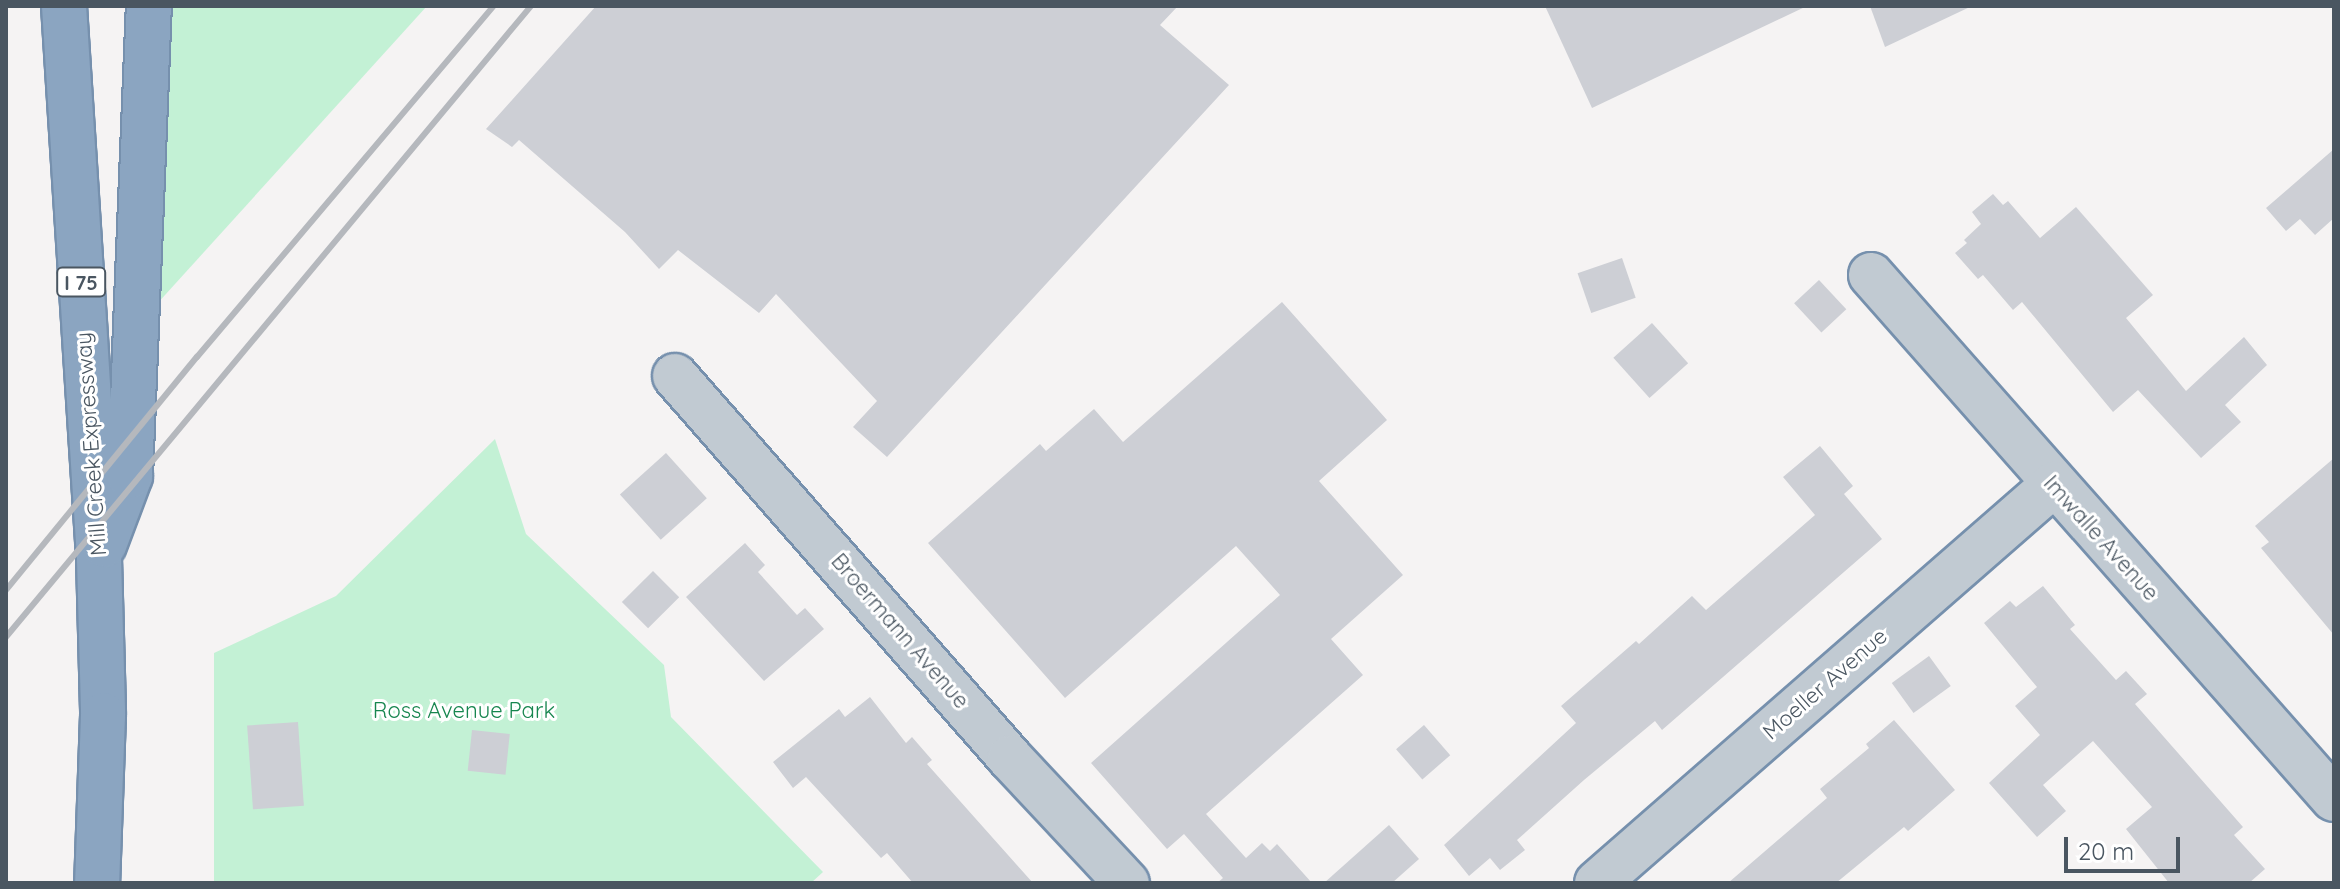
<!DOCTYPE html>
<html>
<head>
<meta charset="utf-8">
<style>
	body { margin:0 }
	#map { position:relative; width:2340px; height:889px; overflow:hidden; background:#f5f3f3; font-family:Quicksand,sans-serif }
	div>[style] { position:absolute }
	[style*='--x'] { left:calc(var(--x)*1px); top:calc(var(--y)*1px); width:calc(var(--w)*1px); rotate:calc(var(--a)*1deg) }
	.green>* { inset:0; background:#c3f1d5 }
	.building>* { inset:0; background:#cdcfd5; transform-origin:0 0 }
	.roads { filter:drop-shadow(2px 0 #7690ad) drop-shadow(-2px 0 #7690ad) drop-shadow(0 2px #7690ad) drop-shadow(0 -2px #7690ad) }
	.minor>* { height:44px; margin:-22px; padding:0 22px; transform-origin:22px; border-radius:22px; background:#c1cad2 }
	.highway>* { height:44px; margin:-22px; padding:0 22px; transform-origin:22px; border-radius:22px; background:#8ba5c1 }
	.rail>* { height:6px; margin:-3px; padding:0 3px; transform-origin:3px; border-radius:3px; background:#b5b8bd }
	span { translate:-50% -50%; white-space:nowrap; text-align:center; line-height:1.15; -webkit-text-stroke:6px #fff; paint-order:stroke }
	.shield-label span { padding:2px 6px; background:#fff; border:2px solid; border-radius:6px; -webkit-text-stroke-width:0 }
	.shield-label { font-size:20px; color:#4a5661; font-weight:700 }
	.street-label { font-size:22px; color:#4a5661 }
	.park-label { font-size:22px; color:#17864f }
	.frame { position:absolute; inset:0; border:8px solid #4a5661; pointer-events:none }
	.scale { position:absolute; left:2064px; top:837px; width:116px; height:36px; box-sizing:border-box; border:4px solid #4a5661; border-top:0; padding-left:10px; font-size:24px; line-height:28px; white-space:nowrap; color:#4a5661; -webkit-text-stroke:6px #fff; paint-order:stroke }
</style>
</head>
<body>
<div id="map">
	<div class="green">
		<i style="clip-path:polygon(158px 6px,427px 6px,156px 305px)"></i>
		<i style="clip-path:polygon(495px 439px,526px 534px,664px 665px,671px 717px,823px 872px,811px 883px,214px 883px,214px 653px,336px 596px)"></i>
	</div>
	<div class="building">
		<i style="clip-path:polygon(596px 6px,1178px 6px,1160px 25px,1229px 85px,887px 457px,853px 427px,877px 401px,776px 294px,759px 313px,678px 250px,659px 269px,625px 232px,519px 140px,512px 147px,486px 129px)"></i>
		<i style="clip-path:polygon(1545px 6px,1807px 6px,1592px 108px)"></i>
		<i style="clip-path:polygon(1870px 6px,1972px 6px,1885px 47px)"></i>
		<i style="clip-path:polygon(2334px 149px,2334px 218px,2315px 235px,2300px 219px,2286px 231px,2266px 208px)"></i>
		<i style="clip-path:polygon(1993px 194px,2003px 205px,2008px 201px,2040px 238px,2076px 207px,2153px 295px,2126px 318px,2186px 391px,2244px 337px,2267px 365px,2225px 405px,2241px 422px,2201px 458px,2138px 390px,2113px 412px,2022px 302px,2013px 310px,1983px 275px,1978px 279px,1955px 253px,1967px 243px,1964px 240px,1981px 224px,1972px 212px)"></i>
		<i style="left:1622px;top:258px;width:42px;height:47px;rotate:71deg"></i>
		<i style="left:1819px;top:280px;width:40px;height:34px;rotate:47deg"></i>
		<i style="clip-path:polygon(1282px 302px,1387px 420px,1319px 481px,1403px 575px,1331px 639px,1363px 675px,1206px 814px,1246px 858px,1262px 843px,1270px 851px,1277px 844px,1312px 883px,1217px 883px,1223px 878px,1184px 834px,1167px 849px,1091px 763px,1280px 595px,1236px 546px,1065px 698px,928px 543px,1040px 444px,1046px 451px,1094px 409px,1123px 442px)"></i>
		<i style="left:1652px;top:323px;width:54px;height:52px;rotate:48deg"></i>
		<i style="clip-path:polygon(1820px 446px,1853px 486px,1844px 494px,1882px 539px,1662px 730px,1655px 721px,1584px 780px,1517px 840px,1525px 850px,1500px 870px,1490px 858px,1469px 876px,1444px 845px,1576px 723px,1561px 706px,1636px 641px,1639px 644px,1692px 596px,1706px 610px,1815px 515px,1783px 477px)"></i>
		<i style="left:666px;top:453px;width:61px;height:62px;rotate:48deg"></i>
		<i style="clip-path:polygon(2334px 458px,2334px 635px,2261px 548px,2269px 542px,2255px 526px)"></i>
		<i style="clip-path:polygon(745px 543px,765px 565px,758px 572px,797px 615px,805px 608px,824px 629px,764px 681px,686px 597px)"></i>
		<i style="left:653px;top:571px;width:37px;height:44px;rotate:45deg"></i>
		<i style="clip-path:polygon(2043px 586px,2075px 625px,2070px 629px,2116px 680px,2126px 671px,2147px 694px,2135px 704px,2243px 827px,2234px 835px,2265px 869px,2249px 883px,2169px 883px,2126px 829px,2152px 807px,2093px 741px,2043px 785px,2066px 811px,2037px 837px,1989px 783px,2040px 735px,2015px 706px,2037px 687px,1984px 623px,2010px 601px,2016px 607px)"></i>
		<i style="left:1929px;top:656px;width:37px;height:46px;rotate:54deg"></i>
		<i style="clip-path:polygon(870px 697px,906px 743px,912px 737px,932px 760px,927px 764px,1033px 883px,913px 883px,887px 853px,881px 858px,806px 777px,793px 788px,773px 762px,839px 709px,845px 717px)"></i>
		<i style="clip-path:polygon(1894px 720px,1955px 790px,1908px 831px,1904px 827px,1836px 883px,1728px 883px,1827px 798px,1820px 789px,1869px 748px,1866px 744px)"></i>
		<i style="left:298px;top:722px;width:84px;height:51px;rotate:86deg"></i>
		<i style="left:1424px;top:725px;width:40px;height:37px;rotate:49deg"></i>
		<i style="left:472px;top:730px;width:38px;height:41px;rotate:6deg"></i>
		<i style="clip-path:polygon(1389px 825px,1419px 859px,1392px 883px,1324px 883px)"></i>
	</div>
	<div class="roads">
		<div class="minor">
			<i style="--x:1871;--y:275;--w:699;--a:48.54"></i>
			<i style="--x:675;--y:376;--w:508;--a:48.75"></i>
			<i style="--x:1010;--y:758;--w:171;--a:46.9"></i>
			<i style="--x:1597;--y:883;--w:607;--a:-41.12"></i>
		</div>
		<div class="highway">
			<i style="--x:64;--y:6;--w:553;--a:86.37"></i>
			<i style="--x:99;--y:558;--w:157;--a:88.5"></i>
			<i style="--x:103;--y:715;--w:168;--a:92"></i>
			<i style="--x:104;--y:545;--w:74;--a:-69.4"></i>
			<i style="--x:130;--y:476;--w:470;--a:-87.7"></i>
		</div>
	</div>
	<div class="rail">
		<i style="--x:6;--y:590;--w:301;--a:-50.7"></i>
		<i style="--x:197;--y:357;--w:460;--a:-49.8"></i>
		<i style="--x:6;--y:637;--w:821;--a:-50.24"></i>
	</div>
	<div class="shield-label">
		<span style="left:81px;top:282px">I 75</span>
	</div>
	<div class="street-label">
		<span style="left:91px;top:444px;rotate:-94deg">Mill Creek Expressway</span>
		<span style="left:2101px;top:538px;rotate:48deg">Imwalle Avenue</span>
		<span style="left:900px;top:631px;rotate:49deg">Broermann Avenue</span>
		<span style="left:1825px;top:684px;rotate:-41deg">Moeller Avenue</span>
	</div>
	<div class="park-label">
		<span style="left:464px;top:711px">Ross Avenue Park</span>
	</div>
	<div class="frame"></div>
	<div class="scale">20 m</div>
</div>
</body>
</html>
